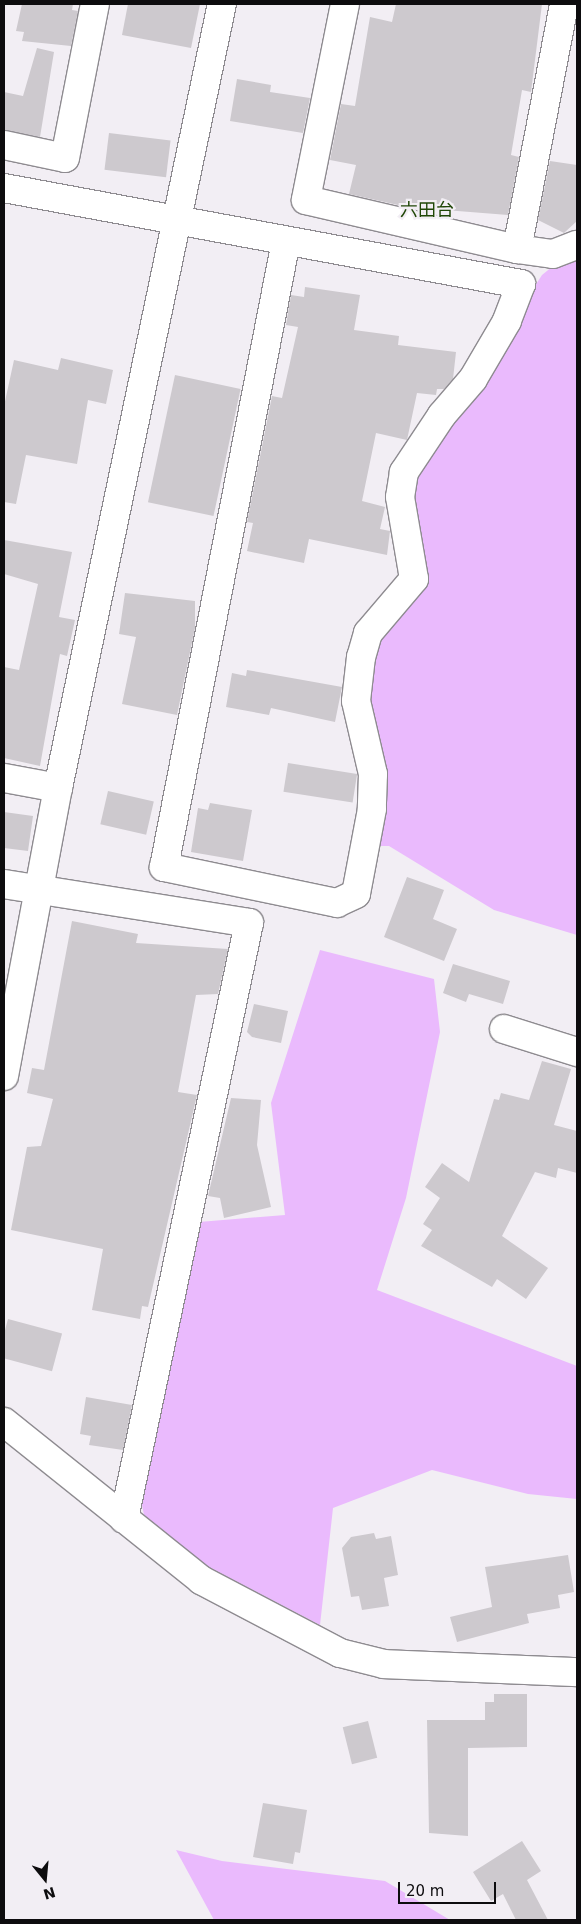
<!DOCTYPE html>
<html>
<head>
<meta charset="utf-8">
<style>
	body { margin:0 }
	#map { position:relative; width:581px; height:1924px; overflow:hidden; background:#f2eef4; font-family:"DejaVu Sans","Noto Sans JP",sans-serif }
	div>[style] { position:absolute }
	[style*='--x'] { left:calc(var(--x)*1px); top:calc(var(--y)*1px); width:calc(var(--w)*1px); rotate:calc(var(--a)*1deg) }
	.green>* { inset:0; background:#eabafd }
	.building>* { inset:0; background:#cdc9ce; transform-origin:0 0 }
	.roads { filter:drop-shadow(1px 0 #8e8b90) drop-shadow(-1px 0 #8e8b90) drop-shadow(0 1px #8e8b90) drop-shadow(0 -1px #8e8b90) }
	.street>* { height:28px; margin:-14px; padding:0 14px; transform-origin:14px; border-radius:14px; background:#fff }
	span { translate:-50% -50%; white-space:nowrap; text-align:center; line-height:1.15; -webkit-text-stroke:4.5px #f2eef4; paint-order:stroke }
	.quarter-label { font-size:18px; color:#204707 }
	.frame { position:absolute; inset:0; border:5px solid #0d0c0e; pointer-events:none }
	.north { position:absolute; left:20px; top:1854px; width:50px; height:50px; -webkit-text-stroke:4px #f2eef4; paint-order:stroke; rotate:163deg; font-size:14px; font-weight:700; line-height:20px; text-align:center; color:#0d0c0e }
	.north::after { content:''; display:block; margin:auto; width:18px; height:22px; background:#0d0c0e; clip-path:polygon(50% 0,100% 100%,50% 72%,0 100%) }
	.scale { position:absolute; left:398px; top:1882px; width:98px; height:22px; box-sizing:border-box; border:2px solid #0d0c0e; border-top:0; padding-left:6px; font-size:15px; line-height:18px; white-space:nowrap; color:#0d0c0e; -webkit-text-stroke:4px #f2eef4; paint-order:stroke }
</style>
</head>
<body>
<div id="map">
	<div class="green">
		<i style="clip-path:polygon(577px 255px,577px 935px,494px 910px,389px 846px,374px 846px,362px 684px,378px 636px,403px 609px,407px 501px,414px 472px,542px 275px,558px 262px)"></i>
		<i style="clip-path:polygon(320px 950px,434px 979px,440px 1032px,406px 1198px,377px 1290px,577px 1366px,577px 1499px,528px 1494px,432px 1470px,333px 1508px,320px 1625px,183px 1554px,146px 1525px,141px 1500px,199px 1222px,285px 1215px,271px 1103px)"></i>
		<i style="clip-path:polygon(176px 1850px,222px 1861px,385px 1881px,450px 1920px,214px 1920px)"></i>
	</div>
	<div class="building">
		<i style="clip-path:polygon(22px 4px,73px 4px,72px 10px,78px 11px,71px 46px,22px 41px,24px 32px,16px 31px)"></i>
		<i style="clip-path:polygon(128px 4px,200px 4px,191px 48px,122px 35px)"></i>
		<i style="clip-path:polygon(396px 4px,542px 4px,531px 92px,522px 90px,511px 155px,519px 157px,508px 215px,407px 207px,349px 194px,356px 165px,330px 160px,341px 104px,355px 106px,370px 17px,392px 22px)"></i>
		<i style="clip-path:polygon(37px 48px,54px 52px,40px 137px,4px 130px,4px 92px,23px 96px)"></i>
		<i style="clip-path:polygon(237px 79px,271px 85px,270px 92px,310px 98px,303px 133px,230px 121px)"></i>
		<i style="left:109px;top:133px;width:62px;height:37px;rotate:7deg"></i>
		<i style="clip-path:polygon(550px 161px,577px 165px,577px 221px,564px 233px,538px 220px)"></i>
		<i style="clip-path:polygon(305px 287px,360px 295px,354px 330px,399px 336px,398px 345px,456px 352px,453px 379px,444px 389px,437px 389px,436px 395px,417px 393px,407px 440px,376px 433px,362px 501px,385px 507px,380px 529px,390px 531px,387px 555px,309px 539px,304px 563px,247px 551px,253px 523px,247px 522px,272px 396px,282px 398px,298px 327px,286px 325px,291px 295px,304px 297px)"></i>
		<i style="clip-path:polygon(61px 358px,113px 370px,106px 404px,88px 400px,77px 464px,26px 455px,16px 504px,4px 502px,4px 406px,14px 360px,58px 370px)"></i>
		<i style="left:175px;top:375px;width:67px;height:130px;rotate:12deg"></i>
		<i style="clip-path:polygon(4px 540px,72px 552px,59px 617px,75px 620px,67px 656px,60px 654px,40px 766px,4px 758px,4px 667px,19px 670px,38px 584px,4px 574px)"></i>
		<i style="clip-path:polygon(125px 593px,195px 601px,195px 628px,177px 715px,122px 704px,136px 637px,119px 634px)"></i>
		<i style="clip-path:polygon(247px 670px,342px 687px,335px 722px,271px 708px,269px 715px,226px 707px,232px 673px,246px 676px)"></i>
		<i style="left:288px;top:763px;width:70px;height:29px;rotate:9deg"></i>
		<i style="left:108px;top:791px;width:47px;height:34px;rotate:13deg"></i>
		<i style="clip-path:polygon(210px 803px,252px 810px,243px 861px,191px 852px,198px 808px,208px 810px)"></i>
		<i style="clip-path:polygon(4px 812px,33px 816px,28px 851px,4px 848px)"></i>
		<i style="clip-path:polygon(407px 877px,444px 890px,433px 919px,457px 929px,444px 961px,384px 937px)"></i>
		<i style="clip-path:polygon(72px 921px,138px 934px,136px 943px,228px 949px,218px 994px,196px 995px,178px 1092px,197px 1095px,148px 1307px,142px 1306px,140px 1319px,92px 1310px,103px 1249px,11px 1230px,27px 1147px,41px 1146px,53px 1099px,27px 1093px,32px 1068px,44px 1070px)"></i>
		<i style="clip-path:polygon(453px 964px,510px 981px,503px 1004px,469px 994px,466px 1002px,443px 993px)"></i>
		<i style="clip-path:polygon(254px 1004px,288px 1011px,281px 1043px,252px 1037px,247px 1032px)"></i>
		<i style="clip-path:polygon(542px 1061px,571px 1069px,554px 1125px,577px 1131px,577px 1173px,558px 1168px,556px 1178px,535px 1172px,502px 1236px,548px 1268px,526px 1299px,497px 1279px,492px 1287px,421px 1246px,432px 1230px,423px 1224px,440px 1198px,425px 1187px,442px 1163px,469px 1182px,494px 1099px,499px 1100px,501px 1093px,529px 1100px)"></i>
		<i style="clip-path:polygon(231px 1098px,261px 1100px,257px 1145px,271px 1207px,224px 1218px,220px 1198px,208px 1196px)"></i>
		<i style="left:8px;top:1319px;width:56px;height:39px;rotate:15deg"></i>
		<i style="clip-path:polygon(86px 1397px,132px 1405px,123px 1450px,89px 1445px,91px 1436px,80px 1434px)"></i>
		<i style="clip-path:polygon(374px 1533px,376px 1539px,391px 1536px,398px 1575px,384px 1578px,389px 1606px,362px 1610px,359px 1596px,351px 1597px,342px 1548px,351px 1537px)"></i>
		<i style="clip-path:polygon(568px 1555px,574px 1592px,558px 1595px,560px 1608px,527px 1614px,529px 1623px,457px 1642px,450px 1617px,492px 1607px,485px 1567px)"></i>
		<i style="clip-path:polygon(494px 1694px,527px 1694px,527px 1747px,468px 1748px,468px 1836px,429px 1833px,427px 1720px,485px 1720px,485px 1702px,494px 1702px)"></i>
		<i style="left:368px;top:1721px;width:38px;height:26px;rotate:76deg"></i>
		<i style="clip-path:polygon(263px 1803px,307px 1810px,300px 1853px,295px 1852px,293px 1864px,253px 1857px)"></i>
		<i style="clip-path:polygon(522px 1841px,541px 1871px,527px 1880px,548px 1920px,516px 1920px,503px 1894px,491px 1901px,473px 1872px)"></i>
	</div>
	<div class="roads">
		<div class="street">
			<i style="--x:345;--y:4;--w:200;--a:101.3"></i>
			<i style="--x:306;--y:200;--w:217;--a:13.1"></i>
			<i style="--x:517;--y:249;--w:36;--a:8"></i>
			<i style="--x:553;--y:254;--w:26;--a:-21"></i>
			<i style="--x:4;--y:145;--w:62;--a:12"></i>
			<i style="--x:65;--y:158;--w:157;--a:-79"></i>
			<i style="--x:4;--y:188;--w:526;--a:10.52"></i>
			<i style="--x:521;--y:284;--w:40;--a:111"></i>
			<i style="--x:507;--y:321;--w:67;--a:120.4"></i>
			<i style="--x:473;--y:379;--w:48;--a:130.7"></i>
			<i style="--x:442;--y:415;--w:69;--a:123.7"></i>
			<i style="--x:404;--y:472;--w:25;--a:99"></i>
			<i style="--x:400;--y:497;--w:83;--a:80.3"></i>
			<i style="--x:414;--y:579;--w:71;--a:130.4"></i>
			<i style="--x:368;--y:633;--w:25;--a:106"></i>
			<i style="--x:361;--y:657;--w:44;--a:96.5"></i>
			<i style="--x:356;--y:701;--w:75;--a:76.9"></i>
			<i style="--x:373;--y:774;--w:35;--a:92"></i>
			<i style="--x:372;--y:809;--w:86;--a:100.7"></i>
			<i style="--x:356;--y:894;--w:21;--a:155"></i>
			<i style="--x:337;--y:903;--w:177;--a:-168.2"></i>
			<i style="--x:164;--y:867;--w:638;--a:-78.97"></i>
			<i style="--x:517;--y:249;--w:249;--a:-79.1"></i>
			<i style="--x:4;--y:778;--w:55;--a:10.5"></i>
			<i style="--x:4;--y:884;--w:248;--a:9"></i>
			<i style="--x:249;--y:923;--w:609;--a:101.85"></i>
			<i style="--x:504;--y:1029;--w:77;--a:17.5"></i>
			<i style="--x:4;--y:1076;--w:293;--a:-79.4"></i>
			<i style="--x:58;--y:788;--w:801;--a:-78.19"></i>
			<i style="--x:4;--y:1422;--w:253;--a:38.7"></i>
			<i style="--x:201;--y:1580;--w:157;--a:27.7"></i>
			<i style="--x:340;--y:1653;--w:45;--a:14"></i>
			<i style="--x:384;--y:1664;--w:193;--a:2.4"></i>
		</div>
	</div>
	<div class="quarter-label">
		<span style="left:427px;top:210px">六田台</span>
	</div>
	<div class="frame"></div>
	<div class="north">N</div>
	<div class="scale">20 m</div>
</div>
</body>
</html>
